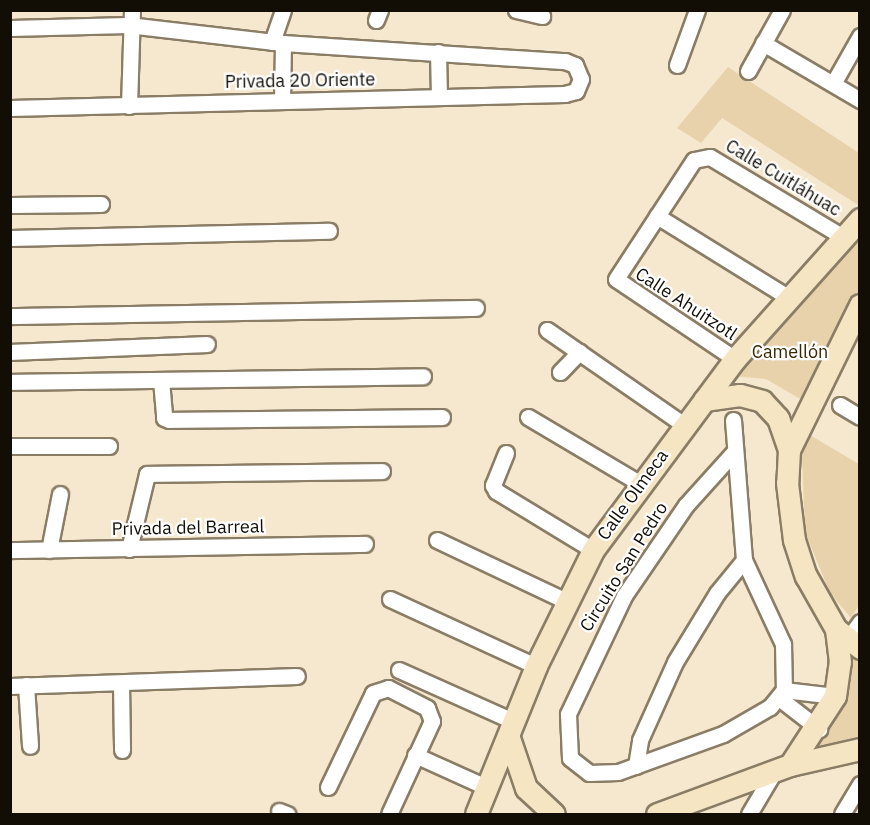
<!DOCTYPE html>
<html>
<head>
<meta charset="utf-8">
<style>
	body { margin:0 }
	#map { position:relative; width:870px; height:825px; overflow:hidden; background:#f6e8ce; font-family:"IBM Plex Sans",sans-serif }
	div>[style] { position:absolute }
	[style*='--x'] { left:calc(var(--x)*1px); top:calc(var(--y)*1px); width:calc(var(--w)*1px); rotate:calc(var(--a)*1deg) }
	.green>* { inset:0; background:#e7d2ac }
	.roads { filter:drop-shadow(2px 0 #8a7d66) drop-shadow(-2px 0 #8a7d66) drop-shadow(0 2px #8a7d66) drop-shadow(0 -2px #8a7d66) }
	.street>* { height:15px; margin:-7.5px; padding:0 7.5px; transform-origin:7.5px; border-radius:7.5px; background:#fff }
	.secondary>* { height:21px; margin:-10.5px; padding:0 10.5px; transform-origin:10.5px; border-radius:10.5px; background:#f5e5c3 }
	span { translate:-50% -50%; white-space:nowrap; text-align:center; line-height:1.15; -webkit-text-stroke:4.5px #fff; paint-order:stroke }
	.street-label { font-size:18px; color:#120d05 }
	.park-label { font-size:18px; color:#392702 }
	.frame { position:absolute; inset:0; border:12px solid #120d05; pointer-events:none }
</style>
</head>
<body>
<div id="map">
	<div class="green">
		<i style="clip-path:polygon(728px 67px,859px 153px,858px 205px,722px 118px,701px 143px,677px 128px)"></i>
		<i style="clip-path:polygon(859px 224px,859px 291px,802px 400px,766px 379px,732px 376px)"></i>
		<i style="clip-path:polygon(808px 434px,859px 464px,859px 605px,851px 618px,830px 593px,805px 532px,802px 455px)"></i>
		<i style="clip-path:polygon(848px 650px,859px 656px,859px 743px,808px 752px,844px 703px)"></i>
	</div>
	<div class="roads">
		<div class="street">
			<i style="--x:516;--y:10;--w:27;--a:13"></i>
			<i style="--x:376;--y:20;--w:11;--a:-68"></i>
			<i style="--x:10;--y:28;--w:118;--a:-1.5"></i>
			<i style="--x:128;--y:25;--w:156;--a:6.6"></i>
			<i style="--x:283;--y:43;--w:283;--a:3.7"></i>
			<i style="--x:565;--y:61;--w:11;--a:22"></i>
			<i style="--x:575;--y:65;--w:15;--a:67"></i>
			<i style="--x:581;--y:79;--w:13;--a:113"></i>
			<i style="--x:576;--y:91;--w:11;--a:165"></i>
			<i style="--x:565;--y:94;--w:555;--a:178.56"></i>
			<i style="--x:272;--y:42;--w:34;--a:-71"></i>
			<i style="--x:763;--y:43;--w:113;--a:30.4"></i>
			<i style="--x:438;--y:52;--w:45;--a:88.7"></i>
			<i style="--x:677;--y:65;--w:59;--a:-70"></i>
			<i style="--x:748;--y:71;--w:70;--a:-60.9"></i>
			<i style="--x:834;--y:82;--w:53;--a:-60.5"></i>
			<i style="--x:282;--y:101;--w:58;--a:-89"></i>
			<i style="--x:129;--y:106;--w:96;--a:-88.2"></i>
			<i style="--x:10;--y:205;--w:91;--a:-0.6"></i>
			<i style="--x:657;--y:216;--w:155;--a:31.8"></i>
			<i style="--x:10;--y:238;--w:319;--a:-1.3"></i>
			<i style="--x:10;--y:316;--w:466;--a:-1"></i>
			<i style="--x:547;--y:330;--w:167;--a:34.7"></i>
			<i style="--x:10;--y:352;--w:197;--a:-2.3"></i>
			<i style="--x:735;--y:359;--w:143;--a:-146.1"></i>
			<i style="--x:616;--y:279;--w:142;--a:-56.8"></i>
			<i style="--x:694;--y:160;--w:16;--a:-11"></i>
			<i style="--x:710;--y:157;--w:155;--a:31"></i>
			<i style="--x:560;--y:372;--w:28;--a:-46"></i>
			<i style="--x:161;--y:380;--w:38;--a:85"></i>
			<i style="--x:164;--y:418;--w:5;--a:22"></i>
			<i style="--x:169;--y:420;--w:273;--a:-0.6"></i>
			<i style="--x:10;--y:382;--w:413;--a:-0.8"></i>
			<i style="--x:840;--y:405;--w:23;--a:31"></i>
			<i style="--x:528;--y:417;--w:131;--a:30.7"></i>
			<i style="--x:733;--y:420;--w:140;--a:85.5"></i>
			<i style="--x:744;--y:560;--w:93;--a:65.1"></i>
			<i style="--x:783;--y:644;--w:46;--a:88.8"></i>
			<i style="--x:10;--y:446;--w:99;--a:0"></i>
			<i style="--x:506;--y:453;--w:35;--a:112"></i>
			<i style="--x:493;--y:485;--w:7;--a:63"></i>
			<i style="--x:496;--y:491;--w:114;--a:31.3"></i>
			<i style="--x:733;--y:453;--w:70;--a:132.1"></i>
			<i style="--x:686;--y:505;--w:110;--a:124.3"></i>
			<i style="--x:624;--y:596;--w:131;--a:115.4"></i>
			<i style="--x:568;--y:714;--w:44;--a:87.4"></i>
			<i style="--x:570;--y:758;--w:24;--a:38"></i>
			<i style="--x:589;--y:773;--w:29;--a:-2"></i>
			<i style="--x:618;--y:772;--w:112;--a:-19.9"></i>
			<i style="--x:723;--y:734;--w:54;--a:-29.9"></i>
			<i style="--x:770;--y:707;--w:22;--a:-51"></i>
			<i style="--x:437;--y:540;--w:143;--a:25.3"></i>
			<i style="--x:129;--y:549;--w:77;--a:-76.5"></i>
			<i style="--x:147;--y:474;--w:235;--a:-0.7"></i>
			<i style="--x:10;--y:550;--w:355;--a:-1"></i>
			<i style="--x:49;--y:550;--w:57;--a:-78.9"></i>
			<i style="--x:390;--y:599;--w:161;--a:24.7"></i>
			<i style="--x:842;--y:647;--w:31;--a:-54"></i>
			<i style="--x:399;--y:670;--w:127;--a:24.1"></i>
			<i style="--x:121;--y:683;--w:67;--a:89.1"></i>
			<i style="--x:26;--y:685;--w:61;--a:86.2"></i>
			<i style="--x:10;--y:686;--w:287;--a:-2"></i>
			<i style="--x:784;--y:690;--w:51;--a:6.7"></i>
			<i style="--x:779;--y:698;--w:51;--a:37.8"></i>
			<i style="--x:415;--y:755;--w:80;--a:24.3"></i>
			<i style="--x:636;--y:766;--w:26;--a:-81"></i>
			<i style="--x:640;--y:740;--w:85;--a:-65.8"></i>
			<i style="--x:675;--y:662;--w:81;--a:-58.7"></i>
			<i style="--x:717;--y:593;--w:43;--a:-50.7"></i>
			<i style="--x:328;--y:787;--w:104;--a:-64.4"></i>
			<i style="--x:373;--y:693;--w:16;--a:-18"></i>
			<i style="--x:388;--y:688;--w:44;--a:27.1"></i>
			<i style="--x:427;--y:708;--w:14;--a:69"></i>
			<i style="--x:432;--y:721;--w:102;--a:114.8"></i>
			<i style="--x:279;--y:811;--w:9;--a:21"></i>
			<i style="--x:749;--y:814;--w:51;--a:-59.4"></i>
			<i style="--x:842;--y:814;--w:35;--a:-59"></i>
		</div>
		<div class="secondary">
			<i style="--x:860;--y:305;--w:161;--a:116.1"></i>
			<i style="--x:789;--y:450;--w:33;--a:93"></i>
			<i style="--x:787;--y:483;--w:57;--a:83"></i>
			<i style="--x:794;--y:540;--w:38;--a:72"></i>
			<i style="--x:806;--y:576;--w:61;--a:60.5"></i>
			<i style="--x:836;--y:629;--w:31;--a:38"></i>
			<i style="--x:704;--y:400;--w:36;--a:-8"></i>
			<i style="--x:740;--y:395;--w:23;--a:15"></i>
			<i style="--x:762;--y:401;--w:23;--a:47"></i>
			<i style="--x:778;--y:418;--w:34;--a:71"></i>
			<i style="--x:509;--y:738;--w:53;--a:71.2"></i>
			<i style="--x:526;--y:788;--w:38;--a:43"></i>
			<i style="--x:790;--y:765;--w:82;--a:-56.9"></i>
			<i style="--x:835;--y:696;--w:34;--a:-82"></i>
			<i style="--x:840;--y:662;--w:33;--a:-97"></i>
			<i style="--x:476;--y:814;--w:160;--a:-67.9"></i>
			<i style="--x:536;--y:666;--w:129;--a:-63.8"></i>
			<i style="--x:593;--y:550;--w:238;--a:-53.4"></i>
			<i style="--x:735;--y:359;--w:188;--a:-48.2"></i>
			<i style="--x:657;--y:814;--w:142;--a:-20.2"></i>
			<i style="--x:790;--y:765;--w:72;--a:-12.9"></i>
		</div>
	</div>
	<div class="street-label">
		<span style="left:300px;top:81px;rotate:-1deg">Privada 20 Oriente</span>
		<span style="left:783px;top:178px;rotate:31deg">Calle Cuitláhuac</span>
		<span style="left:686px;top:304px;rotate:33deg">Calle Ahuitzotl</span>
		<span style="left:633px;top:495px;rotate:-54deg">Calle Olmeca</span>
		<span style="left:188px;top:528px;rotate:-1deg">Privada del Barreal</span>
		<span style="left:624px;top:567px;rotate:-58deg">Circuito San Pedro</span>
	</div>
	<div class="park-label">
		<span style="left:790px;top:352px">Camellón</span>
	</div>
	<div class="frame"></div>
</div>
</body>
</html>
